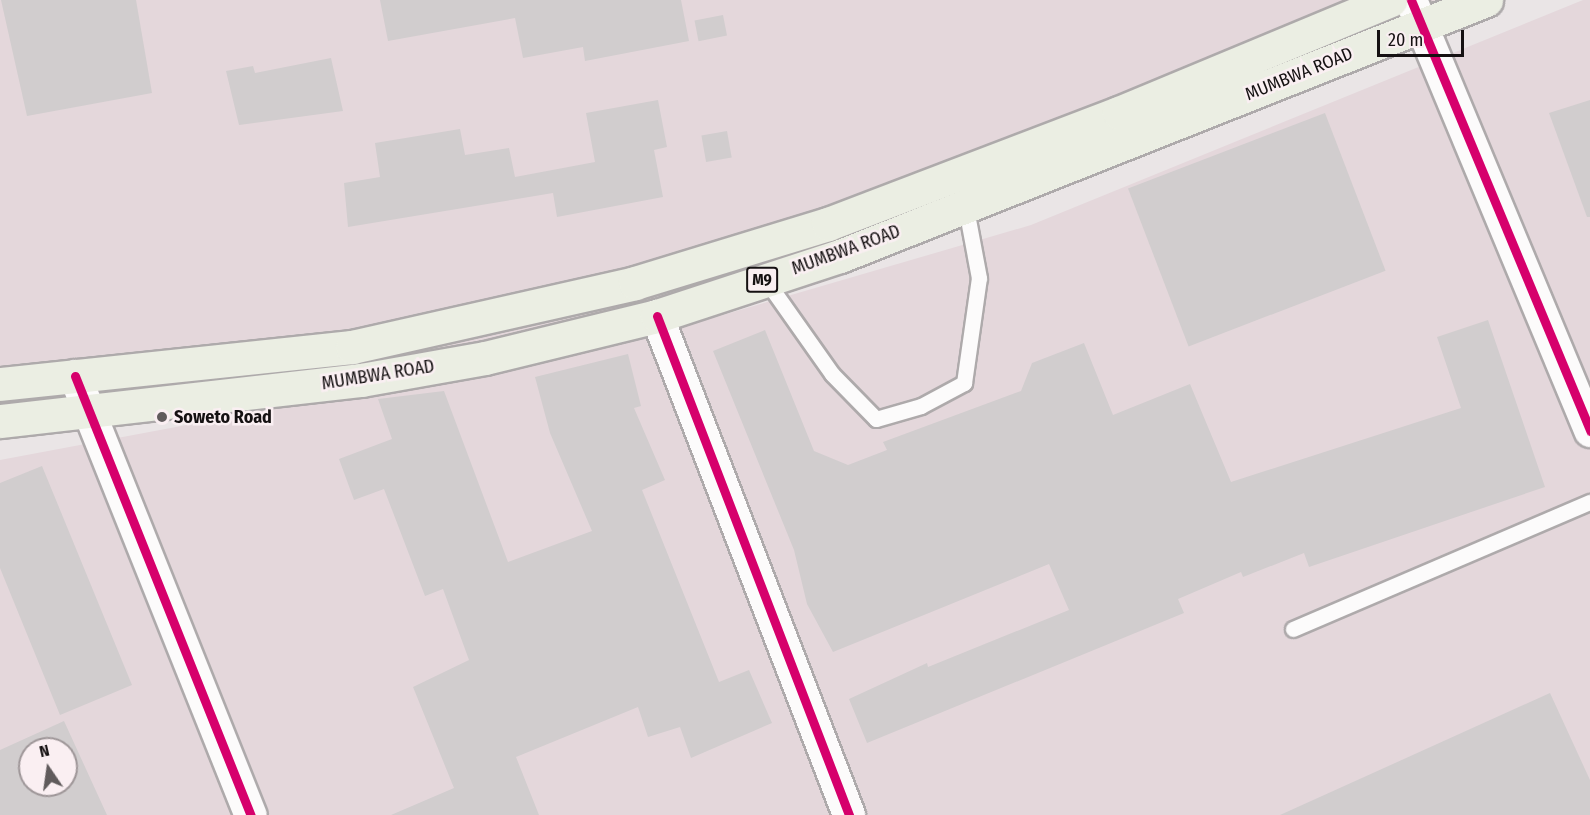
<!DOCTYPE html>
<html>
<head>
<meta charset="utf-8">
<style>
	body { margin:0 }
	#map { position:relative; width:1590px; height:815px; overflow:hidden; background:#eae5e6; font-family:"Fira Sans Condensed",sans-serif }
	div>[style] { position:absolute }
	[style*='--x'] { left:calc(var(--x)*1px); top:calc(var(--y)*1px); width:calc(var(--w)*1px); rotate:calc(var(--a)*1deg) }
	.built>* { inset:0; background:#e4d7db }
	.building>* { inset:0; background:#d1cdce; transform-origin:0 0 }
	.roads { filter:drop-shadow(2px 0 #aeaaab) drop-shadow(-2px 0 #aeaaab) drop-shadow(0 2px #aeaaab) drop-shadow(0 -2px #aeaaab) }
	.lane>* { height:15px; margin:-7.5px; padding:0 7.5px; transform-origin:7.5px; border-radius:7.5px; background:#fcfbfb }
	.street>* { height:32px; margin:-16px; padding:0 16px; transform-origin:16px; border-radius:16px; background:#fcfbfb }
	.primary>* { height:33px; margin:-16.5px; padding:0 16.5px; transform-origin:16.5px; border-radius:16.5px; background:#ebeee3 }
	.cycleway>* { height:9px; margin:-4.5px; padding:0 4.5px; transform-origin:4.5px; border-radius:4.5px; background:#d6006c }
	.dots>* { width:16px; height:16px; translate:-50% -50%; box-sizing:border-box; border:3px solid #faeff2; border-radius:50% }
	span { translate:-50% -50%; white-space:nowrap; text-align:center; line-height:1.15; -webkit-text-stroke:5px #faeff2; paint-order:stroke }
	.shield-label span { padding:2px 4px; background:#faeff2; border:2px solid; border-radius:4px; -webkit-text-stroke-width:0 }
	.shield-label { font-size:16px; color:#151112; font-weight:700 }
	.street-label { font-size:18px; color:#151112 }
	.poi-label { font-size:18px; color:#151112; font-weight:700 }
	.left { translate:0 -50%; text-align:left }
	.north { position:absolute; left:18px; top:737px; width:60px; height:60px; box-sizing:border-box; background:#faeff2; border:2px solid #9e9698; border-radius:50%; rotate:347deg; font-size:16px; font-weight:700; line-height:24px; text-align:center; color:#151112 }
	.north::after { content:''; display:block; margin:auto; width:21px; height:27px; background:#605b5c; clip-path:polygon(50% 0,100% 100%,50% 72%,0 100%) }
	.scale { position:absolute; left:1377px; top:30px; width:87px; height:27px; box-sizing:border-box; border:3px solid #151112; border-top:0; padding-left:8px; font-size:18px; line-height:21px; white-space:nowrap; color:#151112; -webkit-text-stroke:4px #faeff2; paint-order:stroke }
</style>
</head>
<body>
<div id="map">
	<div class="built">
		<i style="clip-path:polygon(0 0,1494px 0,657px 325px,0 428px)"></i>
		<i style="clip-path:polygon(evenodd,1583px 0,1590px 0,1590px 815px,0 815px,0 460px,630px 342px,1031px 225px,1583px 0,30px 749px,66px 749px,66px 785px,30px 785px,30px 749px)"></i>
	</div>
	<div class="building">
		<i style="clip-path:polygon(1px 0,136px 0,152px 93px,27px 116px)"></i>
		<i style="clip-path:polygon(380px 0,681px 0,689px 41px,585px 61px,583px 47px,523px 58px,515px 18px,388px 41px)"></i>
		<i style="left:723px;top:15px;width:21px;height:29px;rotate:79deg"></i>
		<i style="clip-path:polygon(331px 58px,343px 111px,239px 125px,226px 71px,253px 66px,255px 73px)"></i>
		<i style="clip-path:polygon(658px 100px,667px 147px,654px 150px,663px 197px,557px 217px,553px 193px,348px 227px,344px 183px,380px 177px,375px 143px,460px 129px,465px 155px,509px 148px,515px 177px,595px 162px,586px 113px)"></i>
		<i style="clip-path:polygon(1590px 100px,1590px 217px,1587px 217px,1549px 113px)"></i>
		<i style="left:1325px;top:113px;width:169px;height:211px;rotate:69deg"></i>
		<i style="left:727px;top:131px;width:27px;height:26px;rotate:80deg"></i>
		<i style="clip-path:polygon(1488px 320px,1545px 487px,1309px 567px,1304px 553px,1243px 577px,1241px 572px,1178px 599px,1184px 613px,867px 743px,849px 699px,927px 663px,928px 667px,1069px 610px,1049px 564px,833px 652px,807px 604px,794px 550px,713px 351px,765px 330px,814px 451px,848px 465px,887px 450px,883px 442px,1021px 391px,1032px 363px,1084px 343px,1113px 415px,1190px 384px,1231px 482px,1461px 408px,1437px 337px)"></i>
		<i style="clip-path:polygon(628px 354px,641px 406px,634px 408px,665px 480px,642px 490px,719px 682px,749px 670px,772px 723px,691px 758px,680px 727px,648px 737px,638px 707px,516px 757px,539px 815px,391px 815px,454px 788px,413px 687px,469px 660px,443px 589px,425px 596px,384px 489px,354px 500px,339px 459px,392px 439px,378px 399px,444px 391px,508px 562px,592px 531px,550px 433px,535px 377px)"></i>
		<i style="clip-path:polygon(42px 466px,132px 685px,60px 715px,0 568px,0 483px)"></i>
		<i style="clip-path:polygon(1550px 693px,1590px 780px,1590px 815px,1280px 815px)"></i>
		<i style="clip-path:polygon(evenodd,64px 721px,107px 815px,0 815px,0 750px,64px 721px,30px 749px,66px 749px,66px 785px,30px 785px,30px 749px)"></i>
	</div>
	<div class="roads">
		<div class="lane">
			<i style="--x:765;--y:279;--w:116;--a:54.8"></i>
			<i style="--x:832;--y:374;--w:63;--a:45.6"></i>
			<i style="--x:876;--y:419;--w:47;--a:-16.1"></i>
			<i style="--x:921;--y:406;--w:49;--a:-28.1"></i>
			<i style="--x:964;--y:383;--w:106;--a:-81.9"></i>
			<i style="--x:979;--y:278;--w:76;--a:-100.6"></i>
			<i style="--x:1293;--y:629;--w:323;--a:-23.2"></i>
		</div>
		<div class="street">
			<i style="--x:1411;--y:0;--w:467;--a:67.4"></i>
			<i style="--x:657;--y:316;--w:535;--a:68.95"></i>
			<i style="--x:75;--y:376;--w:473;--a:68.2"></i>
		</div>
		<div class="primary">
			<i style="--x:0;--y:384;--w:354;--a:-6"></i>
			<i style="--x:352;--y:347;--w:290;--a:-12.7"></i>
			<i style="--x:635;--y:283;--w:202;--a:-17"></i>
			<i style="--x:828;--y:224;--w:311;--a:-20.9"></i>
			<i style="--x:1119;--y:113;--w:294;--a:-22.6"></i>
			<i style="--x:0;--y:421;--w:363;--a:-6.5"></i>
			<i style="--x:361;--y:380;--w:126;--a:-10.1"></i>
			<i style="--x:485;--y:358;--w:177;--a:-13.7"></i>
			<i style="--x:657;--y:316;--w:193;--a:-18.2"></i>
			<i style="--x:840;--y:256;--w:695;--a:-21.62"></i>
		</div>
	</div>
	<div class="cycleway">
		<i style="--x:1411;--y:0;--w:467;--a:67.4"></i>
		<i style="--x:657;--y:316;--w:535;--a:68.95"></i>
		<i style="--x:75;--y:376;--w:473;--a:68.2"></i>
	</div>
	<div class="dots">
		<i style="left:162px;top:417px;background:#605b5c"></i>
	</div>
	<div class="shield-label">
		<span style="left:762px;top:280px">M9</span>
	</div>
	<div class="street-label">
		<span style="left:1299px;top:74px;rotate:-22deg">MUMBWA ROAD</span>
		<span style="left:846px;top:250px;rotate:-20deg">MUMBWA ROAD</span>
		<span style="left:378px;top:375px;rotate:-9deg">MUMBWA ROAD</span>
	</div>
	<div class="poi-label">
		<span class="left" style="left:174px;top:417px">Soweto Road</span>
	</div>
	<div class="north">N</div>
	<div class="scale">20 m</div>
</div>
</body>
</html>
